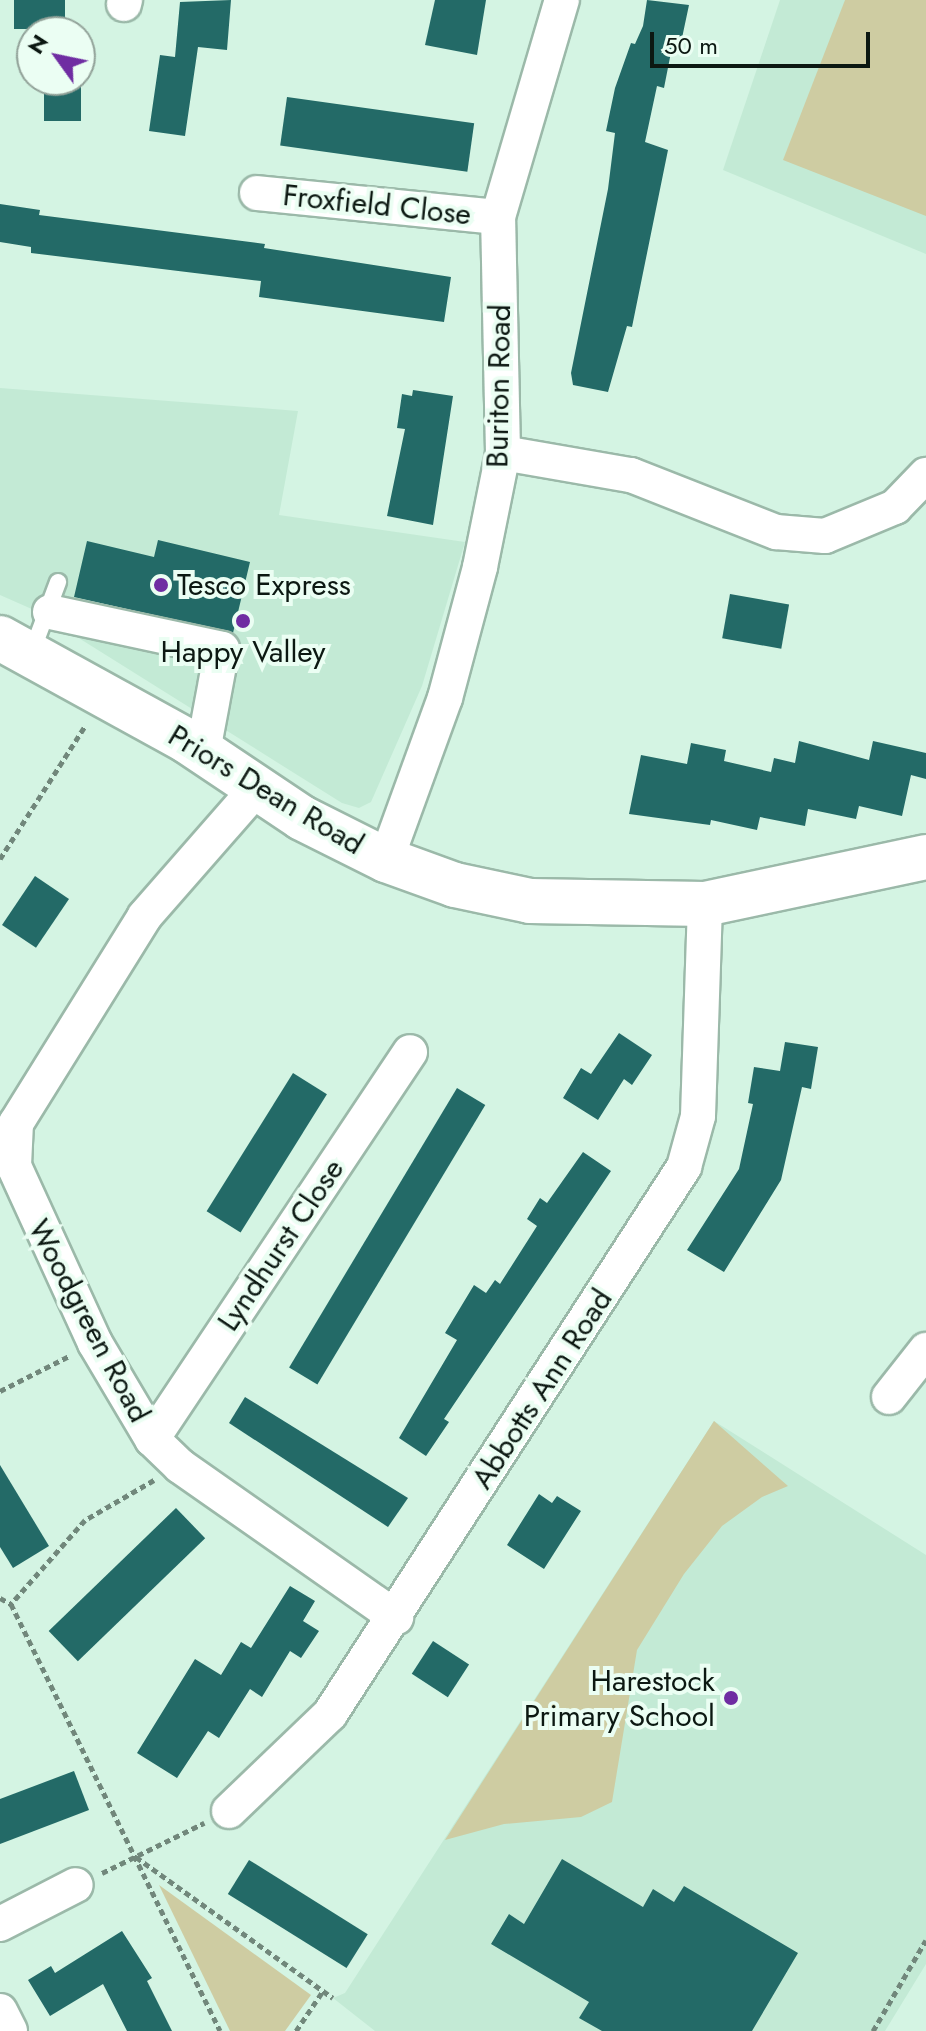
<!DOCTYPE html>
<html>
<head>
<meta charset="utf-8">
<style>
	body { margin:0 }
	#map { position:relative; width:926px; height:2031px; overflow:hidden; background:#d4f4e3; font-family:Jost,sans-serif }
	div>[style] { position:absolute }
	[style*='--x'] { left:calc(var(--x)*1px); top:calc(var(--y)*1px); width:calc(var(--w)*1px); rotate:calc(var(--a)*1deg) }
	.built>* { inset:0; background:#c3ead5 }
	.green>* { inset:0; background:#cecca2 }
	.building>* { inset:0; background:#236a67; transform-origin:0 0 }
	.path>* { height:5px; margin-top:-2.5px; transform-origin:0; background:repeating-linear-gradient(90deg,#71877b 0 6px,transparent 0 10px) }
	.roads { filter:drop-shadow(2px 0 #9bb9a9) drop-shadow(-2px 0 #9bb9a9) drop-shadow(0 2px #9bb9a9) drop-shadow(0 -2px #9bb9a9) }
	.lane>* { height:16px; margin:-8px; padding:0 8px; transform-origin:8px; border-radius:8px; background:#fff }
	.street>* { height:34px; margin:-17px; padding:0 17px; transform-origin:17px; border-radius:17px; background:#fff }
	.secondary>* { height:44px; margin:-22px; padding:0 22px; transform-origin:22px; border-radius:22px; background:#fff }
	.dots>* { width:22px; height:22px; translate:-50% -50%; box-sizing:border-box; border:4px solid #ebfef3; border-radius:50% }
	span { translate:-50% -50%; white-space:nowrap; text-align:center; line-height:1.15; -webkit-text-stroke:8px #ebfef3; paint-order:stroke }
	.street-label { font-size:30px; color:#0c1812 }
	.poi-label { font-size:30px; color:#0c1812 }
	.left { translate:0 -50%; text-align:left }
	.right { translate:-100% -50%; text-align:right }
	.north { position:absolute; left:16px; top:16px; width:80px; height:80px; box-sizing:border-box; background:#ebfef3; border:2px solid #92a299; border-radius:50%; rotate:303deg; font-size:22px; font-weight:700; line-height:32px; text-align:center; color:#0c1812 }
	.north::after { content:''; display:block; margin:auto; width:28px; height:36px; background:#6f2da2; clip-path:polygon(50% 0,100% 100%,50% 72%,0 100%) }
	.scale { position:absolute; left:650px; top:32px; width:220px; height:36px; box-sizing:border-box; border:4px solid #0c1812; border-top:0; padding-left:10px; font-size:24px; line-height:28px; white-space:nowrap; color:#0c1812; -webkit-text-stroke:6px #ebfef3; paint-order:stroke }
</style>
</head>
<body>
<div id="map">
	<div class="built">
		<i style="clip-path:polygon(780px 0,926px 0,926px 254px,723px 170px)"></i>
		<i style="clip-path:polygon(0 388px,298px 411px,279px 515px,465px 542px,422px 686px,371px 802px,359px 808px,342px 803px,34px 610px,0 595px)"></i>
		<i style="clip-path:polygon(714px 1421px,926px 1555px,926px 1964px,885px 2031px,375px 2031px,333px 1998px,345px 1993px)"></i>
	</div>
	<div class="green">
		<i style="clip-path:polygon(845px 0,926px 0,926px 216px,783px 160px)"></i>
		<i style="clip-path:polygon(714px 1421px,788px 1486px,762px 1497px,722px 1526px,684px 1574px,637px 1650px,612px 1802px,581px 1817px,504px 1824px,445px 1840px)"></i>
		<i style="clip-path:polygon(159px 1885px,311px 1995px,285px 2031px,230px 2031px)"></i>
	</div>
	<div class="building">
		<i style="left:14px;top:0;width:51px;height:29px"></i>
		<i style="clip-path:polygon(231px 0,227px 50px,198px 47px,185px 136px,149px 131px,160px 55px,175px 57px,180px 2px)"></i>
		<i style="clip-path:polygon(435px 0,486px 0,477px 55px,425px 45px)"></i>
		<i style="clip-path:polygon(647px 0,689px 5px,682px 38px,674px 37px,664px 88px,657px 86px,645px 142px,668px 150px,632px 327px,627px 326px,608px 392px,573px 385px,571px 373px,608px 189px,615px 133px,606px 131px,615px 88px,631px 43px,635px 44px,643px 26px)"></i>
		<i style="left:44px;top:80px;width:37px;height:41px"></i>
		<i style="left:287px;top:97px;width:189px;height:49px;rotate:8deg"></i>
		<i style="clip-path:polygon(0 204px,40px 210px,39px 215px,265px 244px,264px 248px,451px 277px,444px 322px,259px 297px,261px 281px,31px 253px,31px 247px,0 242px)"></i>
		<i style="clip-path:polygon(413px 390px,453px 396px,433px 525px,387px 516px,405px 429px,397px 428px,402px 394px,412px 396px)"></i>
		<i style="clip-path:polygon(158px 540px,250px 562px,233px 633px,74px 597px,87px 541px,154px 557px)"></i>
		<i style="left:730px;top:594px;width:60px;height:45px;rotate:10deg"></i>
		<i style="clip-path:polygon(799px 741px,869px 760px,873px 741px,926px 753px,926px 779px,911px 775px,902px 816px,859px 806px,856px 819px,808px 809px,805px 826px,760px 817px,757px 830px,711px 820px,710px 825px,629px 814px,641px 755px,687px 764px,691px 743px,726px 750px,724px 761px,771px 772px,774px 758px,795px 763px)"></i>
		<i style="left:35px;top:876px;width:41px;height:59px;rotate:34deg"></i>
		<i style="clip-path:polygon(619px 1033px,652px 1055px,632px 1085px,624px 1079px,598px 1120px,563px 1098px,581px 1068px,591px 1074px)"></i>
		<i style="clip-path:polygon(785px 1042px,818px 1047px,811px 1089px,802px 1087px,781px 1180px,724px 1272px,687px 1250px,739px 1169px,753px 1104px,748px 1103px,754px 1067px,780px 1071px)"></i>
		<i style="left:293px;top:1073px;width:40px;height:163px;rotate:32deg"></i>
		<i style="left:457px;top:1088px;width:33px;height:326px;rotate:31deg"></i>
		<i style="clip-path:polygon(583px 1152px,611px 1171px,444px 1419px,449px 1422px,426px 1456px,399px 1438px,457px 1340px,445px 1333px,474px 1285px,486px 1293px,495px 1280px,500px 1284px,537px 1226px,527px 1219px,540px 1198px,547px 1203px)"></i>
		<i style="clip-path:polygon(245px 1397px,408px 1498px,388px 1527px,229px 1423px)"></i>
		<i style="clip-path:polygon(0 1465px,49px 1546px,13px 1568px,0 1547px)"></i>
		<i style="clip-path:polygon(539px 1494px,552px 1503px,557px 1496px,581px 1511px,544px 1569px,507px 1545px)"></i>
		<i style="left:176px;top:1508px;width:42px;height:177px;rotate:46deg"></i>
		<i style="clip-path:polygon(290px 1586px,315px 1601px,303px 1621px,319px 1631px,301px 1658px,290px 1651px,262px 1697px,250px 1689px,219px 1738px,208px 1731px,177px 1778px,137px 1753px,195px 1659px,221px 1675px,241px 1642px,251px 1648px)"></i>
		<i style="left:433px;top:1641px;width:43px;height:39px;rotate:33deg"></i>
		<i style="clip-path:polygon(74px 1771px,89px 1810px,0 1844px,0 1799px)"></i>
		<i style="clip-path:polygon(562px 1859px,643px 1907px,653px 1889px,674px 1902px,684px 1886px,798px 1953px,752px 2031px,602px 2031px,579px 2018px,589px 2002px,491px 1944px,509px 1914px,524px 1924px)"></i>
		<i style="left:249px;top:1860px;width:140px;height:40px;rotate:32deg"></i>
		<i style="clip-path:polygon(122px 1931px,152px 1978px,147px 1981px,172px 2031px,127px 2031px,103px 1984px,50px 2016px,28px 1980px,51px 1966px,55px 1973px)"></i>
	</div>
	<div class="path">
		<i style="--x:0;--y:859;--w:158;--a:-57.4"></i>
		<i style="--x:0;--y:1391;--w:77;--a:-26.9"></i>
		<i style="--x:154;--y:1480;--w:80;--a:149.9"></i>
		<i style="--x:85;--y:1520;--w:112;--a:131.4"></i>
		<i style="--x:11;--y:1604;--w:475;--a:63.9"></i>
		<i style="--x:0;--y:1598;--w:13;--a:29"></i>
		<i style="--x:136;--y:1857;--w:242;--a:35.6"></i>
		<i style="--x:102;--y:1873;--w:114;--a:-26.1"></i>
		<i style="--x:296;--y:2031;--w:48;--a:-56"></i>
		<i style="--x:873;--y:2031;--w:105;--a:-59.8"></i>
	</div>
	<div class="roads">
		<div class="lane">
			<i style="--x:31;--y:654;--w:77;--a:-69.4"></i>
		</div>
		<div class="street">
			<i style="--x:124;--y:4;--w:4;--a:-76"></i>
			<i style="--x:257;--y:193;--w:242;--a:5.7"></i>
			<i style="--x:503;--y:453;--w:130;--a:9.8"></i>
			<i style="--x:631;--y:475;--w:156;--a:21.5"></i>
			<i style="--x:776;--y:532;--w:49;--a:4.7"></i>
			<i style="--x:825;--y:536;--w:76;--a:-22.5"></i>
			<i style="--x:895;--y:507;--w:45;--a:-45.9"></i>
			<i style="--x:50;--y:612;--w:176;--a:12.1"></i>
			<i style="--x:222;--y:649;--w:105;--a:100.5"></i>
			<i style="--x:256;--y:789;--w:169;--a:131.2"></i>
			<i style="--x:145;--y:916;--w:244;--a:121.9"></i>
			<i style="--x:16;--y:1123;--w:43;--a:92.7"></i>
			<i style="--x:14;--y:1166;--w:195;--a:65.4"></i>
			<i style="--x:95;--y:1343;--w:112;--a:59.3"></i>
			<i style="--x:152;--y:1439;--w:39;--a:44"></i>
			<i style="--x:180;--y:1466;--w:264;--a:35"></i>
			<i style="--x:386;--y:860;--w:172;--a:-70"></i>
			<i style="--x:445;--y:698;--w:136;--a:-75"></i>
			<i style="--x:480;--y:567;--w:116;--a:-78.6"></i>
			<i style="--x:503;--y:453;--w:236;--a:-91.2"></i>
			<i style="--x:498;--y:217;--w:226;--a:-73.6"></i>
			<i style="--x:889;--y:1397;--w:60;--a:-51.8"></i>
			<i style="--x:152;--y:1439;--w:465;--a:-56.3"></i>
			<i style="--x:229;--y:1811;--w:140;--a:-43.8"></i>
			<i style="--x:330;--y:1714;--w:652;--a:-57.09"></i>
			<i style="--x:684;--y:1167;--w:53;--a:-74.6"></i>
			<i style="--x:698;--y:1116;--w:212;--a:-88.1"></i>
			<i style="--x:0;--y:1924;--w:85;--a:-27.2"></i>
			<i style="--x:0;--y:2011;--w:22;--a:63"></i>
		</div>
		<div class="secondary">
			<i style="--x:0;--y:638;--w:213;--a:28.8"></i>
			<i style="--x:187;--y:741;--w:138;--a:33.8"></i>
			<i style="--x:302;--y:818;--w:94;--a:26.6"></i>
			<i style="--x:386;--y:860;--w:73;--a:19.9"></i>
			<i style="--x:455;--y:885;--w:77;--a:12"></i>
			<i style="--x:530;--y:901;--w:175;--a:1"></i>
			<i style="--x:705;--y:904;--w:226;--a:-12"></i>
		</div>
	</div>
	<div class="dots">
		<i style="left:161px;top:585px;background:#6f2da2"></i>
		<i style="left:243px;top:621px;background:#6f2da2"></i>
		<i style="left:731px;top:1698px;background:#6f2da2"></i>
	</div>
	<div class="street-label">
		<span style="left:377px;top:205px;rotate:6deg">Froxfield Close</span>
		<span style="left:499px;top:386px;rotate:-89deg">Buriton Road</span>
		<span style="left:266px;top:790px;rotate:31deg">Priors Dean Road</span>
		<span style="left:281px;top:1245px;rotate:-56deg">Lyndhurst Close</span>
		<span style="left:89px;top:1321px;rotate:62deg">Woodgreen Road</span>
		<span style="left:542px;top:1389px;rotate:-57deg">Abbotts Ann Road</span>
	</div>
	<div class="poi-label">
		<span class="left" style="left:177px;top:585px">Tesco Express</span>
		<span style="left:243px;top:652px">Happy Valley</span>
		<span class="right" style="left:715px;top:1698px">Harestock<br>Primary School</span>
	</div>
	<div class="north">N</div>
	<div class="scale">50 m</div>
</div>
</body>
</html>
